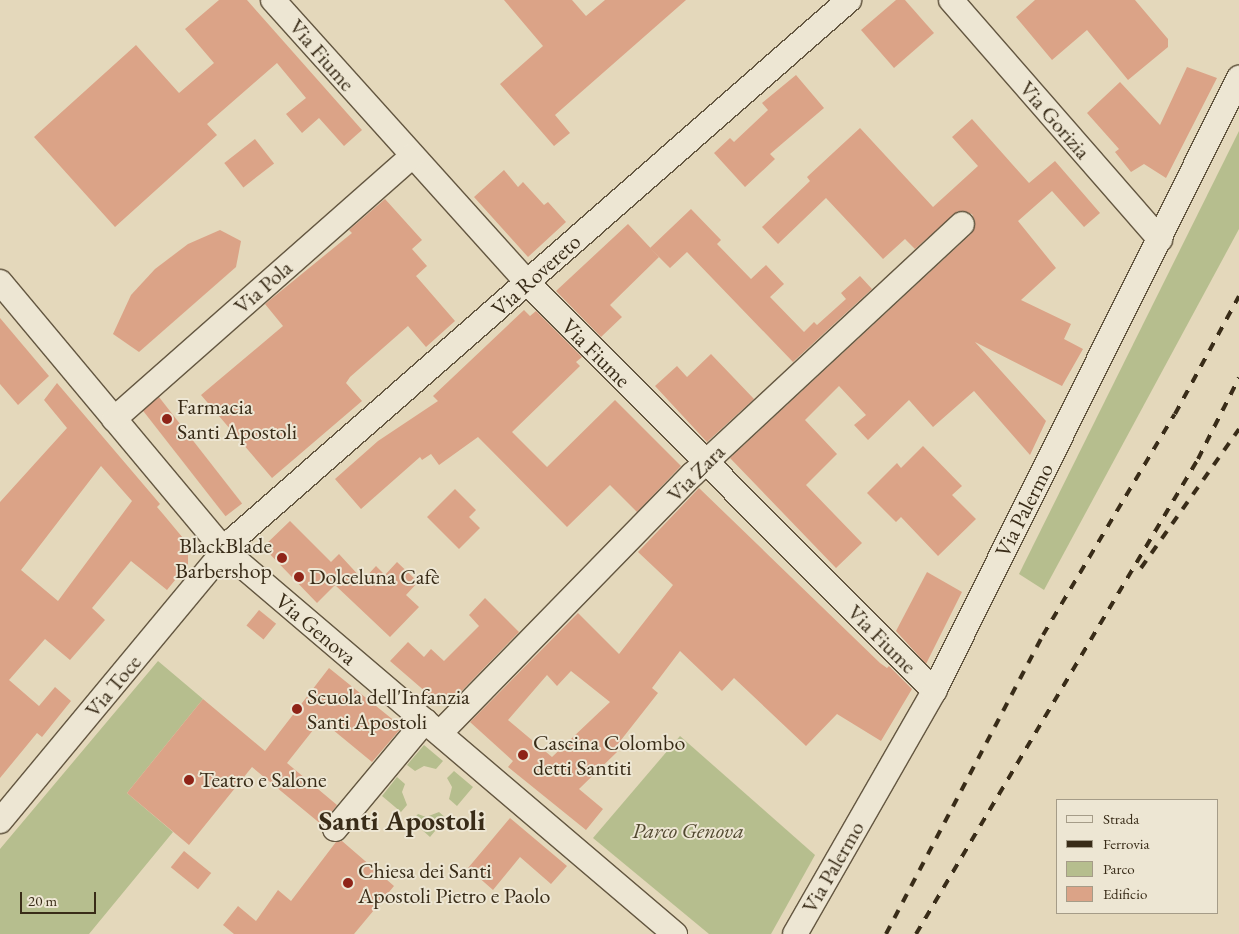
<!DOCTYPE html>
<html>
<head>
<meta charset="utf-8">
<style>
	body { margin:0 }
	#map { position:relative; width:1239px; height:934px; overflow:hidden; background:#e4d8bb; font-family:"EB Garamond",serif }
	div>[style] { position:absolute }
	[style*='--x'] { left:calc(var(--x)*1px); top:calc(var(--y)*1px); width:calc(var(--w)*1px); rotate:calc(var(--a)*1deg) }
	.green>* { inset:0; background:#b6be8e }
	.building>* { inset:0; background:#dba387; transform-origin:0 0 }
	.roads { filter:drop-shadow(1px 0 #645741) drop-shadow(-1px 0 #645741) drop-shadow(0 1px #645741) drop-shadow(0 -1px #645741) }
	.minor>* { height:24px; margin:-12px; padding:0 12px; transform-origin:12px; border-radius:12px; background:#ede6d3 }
	.rail>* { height:4px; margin-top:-2px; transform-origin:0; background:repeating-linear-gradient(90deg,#392c18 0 9px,transparent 0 18px) }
	.dots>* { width:14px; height:14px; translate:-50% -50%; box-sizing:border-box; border:2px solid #ede6d3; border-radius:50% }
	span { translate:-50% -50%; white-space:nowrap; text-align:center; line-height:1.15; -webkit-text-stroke:4px #ede6d3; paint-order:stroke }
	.street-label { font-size:22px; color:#392c18 }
	.poi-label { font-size:22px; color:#392c18 }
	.left { translate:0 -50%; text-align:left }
	.right { translate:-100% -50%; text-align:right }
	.park-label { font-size:22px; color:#524930; font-style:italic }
	.district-label { font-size:28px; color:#392c18; font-weight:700 }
	.legend { position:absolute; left:1056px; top:799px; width:162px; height:115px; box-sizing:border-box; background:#ede6d3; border:1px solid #a59c88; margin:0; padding:6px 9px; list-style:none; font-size:15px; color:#392c18 }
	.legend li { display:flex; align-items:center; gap:10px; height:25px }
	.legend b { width:25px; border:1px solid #a59c88 }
	.scale { position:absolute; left:20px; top:892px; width:76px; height:22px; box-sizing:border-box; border:2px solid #392c18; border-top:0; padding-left:6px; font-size:15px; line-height:18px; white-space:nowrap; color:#392c18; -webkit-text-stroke:4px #ede6d3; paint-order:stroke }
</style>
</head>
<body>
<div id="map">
	<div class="green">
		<i style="clip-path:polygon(1239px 131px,1239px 229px,1044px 590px,1019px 574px)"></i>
		<i style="clip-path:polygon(158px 661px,203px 699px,127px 793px,173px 832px,89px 934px,0 934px,0 849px)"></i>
		<i style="clip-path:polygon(680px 736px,815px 855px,771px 934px,709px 934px,593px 838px)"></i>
		<i style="clip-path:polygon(424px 745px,443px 761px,436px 769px,424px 766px,415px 771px,407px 765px)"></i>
		<i style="clip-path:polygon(454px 771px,473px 787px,457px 806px,449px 799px,452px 787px,447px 778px)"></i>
		<i style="clip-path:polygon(397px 777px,405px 784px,402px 792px,407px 805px,401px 812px,382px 796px)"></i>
		<i style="clip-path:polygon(439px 812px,446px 818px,430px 837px,412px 821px,418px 814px,426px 817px)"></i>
	</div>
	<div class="building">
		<i style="clip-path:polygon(219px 0,247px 0,362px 130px,344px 146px,319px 118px,302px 133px,286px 114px,306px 98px,277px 63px,207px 124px,217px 135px,115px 227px,34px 137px,136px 45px,179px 93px,214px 63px,185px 29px)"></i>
		<i style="clip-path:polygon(504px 0,572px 0,586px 16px,605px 0,686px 0,555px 115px,570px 133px,554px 146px,500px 84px,543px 46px)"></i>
		<i style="clip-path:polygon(896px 0,905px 0,934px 33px,894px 68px,861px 30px)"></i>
		<i style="clip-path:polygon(1035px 0,1135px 0,1168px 39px,1168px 47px,1128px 80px,1087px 30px,1052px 60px,1016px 17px)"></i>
		<i style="clip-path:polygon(1187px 67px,1217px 78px,1166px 178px,1144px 164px,1131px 172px,1115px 152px,1119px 149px,1087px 113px,1120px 82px,1160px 125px)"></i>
		<i style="clip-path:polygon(796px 75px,824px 108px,770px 154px,775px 159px,745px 187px,714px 153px,730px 138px,734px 142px,768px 110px,762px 103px)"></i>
		<i style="clip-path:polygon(972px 119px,1029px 183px,1055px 161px,1100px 213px,1084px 227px,1052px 191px,1018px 221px,1056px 268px,1021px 300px,1071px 324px,1064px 339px,1083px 349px,1062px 386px,975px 342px,1046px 421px,1030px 455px,974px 391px,933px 427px,909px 400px,868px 440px,854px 425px,866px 415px,839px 386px,805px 420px,837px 454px,806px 485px,862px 543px,836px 568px,730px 458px,971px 234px,975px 221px,972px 214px,958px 211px,915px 249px,905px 239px,883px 259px,826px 198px,778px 244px,762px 227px,810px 181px,807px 177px,860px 128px,933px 207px,978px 166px,952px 137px)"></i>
		<i style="left:255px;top:139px;width:31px;height:39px;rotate:52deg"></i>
		<i style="clip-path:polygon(504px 170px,518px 187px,523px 182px,544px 205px,548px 202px,566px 222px,528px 257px,474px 197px)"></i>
		<i style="clip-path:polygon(385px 199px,422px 240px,412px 249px,427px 266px,416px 276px,455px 321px,426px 347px,408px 326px,350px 377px,346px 383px,362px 401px,272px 478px,201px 395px,283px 326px,265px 304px,352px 233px,349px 230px)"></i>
		<i style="clip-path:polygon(691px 209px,721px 240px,717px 244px,751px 279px,766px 265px,784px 284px,770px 297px,804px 332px,814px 322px,817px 325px,846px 299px,841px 293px,860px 276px,872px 289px,793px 362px,687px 252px,670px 268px,650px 248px)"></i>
		<i style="clip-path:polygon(628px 224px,659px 257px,610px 305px,622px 317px,601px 337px,556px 291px)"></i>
		<i style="clip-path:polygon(220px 230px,241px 241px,236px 267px,139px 352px,113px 334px,131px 295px,155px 269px,188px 244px)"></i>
		<i style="clip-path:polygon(524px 310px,530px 316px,536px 311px,582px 357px,576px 362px,580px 366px,512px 432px,547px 467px,615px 400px,681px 466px,637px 512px,610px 485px,567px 527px,478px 437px,439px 465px,431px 454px,422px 460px,420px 457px,361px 509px,335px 479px,378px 441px,438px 401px,433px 396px)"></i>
		<i style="clip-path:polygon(0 318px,49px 376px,18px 405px,0 384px)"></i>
		<i style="clip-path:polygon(711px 354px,754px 399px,707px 442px,655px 386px,677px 366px,687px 377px)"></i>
		<i style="clip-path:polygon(evenodd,57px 383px,160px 504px,157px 507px,163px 514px,188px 544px,188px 564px,167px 590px,131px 561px,92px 608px,105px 620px,70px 660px,45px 639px,9px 680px,39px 706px,55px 687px,71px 701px,42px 737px,37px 733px,0 778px,0 502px,67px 428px,44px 400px,57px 383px,101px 466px,132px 501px,58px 601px,21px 570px,101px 466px)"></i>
		<i style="left:159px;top:397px;width:135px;height:21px;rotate:52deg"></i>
		<i style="clip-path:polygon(923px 446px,962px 486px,952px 495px,976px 519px,938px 556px,901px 517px,896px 522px,867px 493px,897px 463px,901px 468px)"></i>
		<i style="clip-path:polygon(evenodd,699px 488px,880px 663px,887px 668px,889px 666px,912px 689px,881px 741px,837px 714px,806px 746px,734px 678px,722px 691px,680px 651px,652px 688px,658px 693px,614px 749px,617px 752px,579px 789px,603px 809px,586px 830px,508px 767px,513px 761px,470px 722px,578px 613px,619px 654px,673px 585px,638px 552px,699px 488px,571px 671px,610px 702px,552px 757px,508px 720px,547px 675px,557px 686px,571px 671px)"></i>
		<i style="clip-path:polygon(455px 489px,476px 510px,469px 517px,480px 528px,459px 549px,427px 517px)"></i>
		<i style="clip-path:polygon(290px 521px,331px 562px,339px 554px,363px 580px,376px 566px,385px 575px,397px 562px,418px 582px,406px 595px,419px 607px,390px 637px,335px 585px,317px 603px,263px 547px)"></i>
		<i style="clip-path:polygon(927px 572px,962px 592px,926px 664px,896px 631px)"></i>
		<i style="clip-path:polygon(485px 598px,519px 632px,449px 704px,446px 701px,442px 706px,390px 661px,408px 642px,424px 657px,431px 649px,444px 661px,479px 626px,469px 615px)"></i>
		<i style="left:259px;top:610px;width:22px;height:20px;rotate:39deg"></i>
		<i style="clip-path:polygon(329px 668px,402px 727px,372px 762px,321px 720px,287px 763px,337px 805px,322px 825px,252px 767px,189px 845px,127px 793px,203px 699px,265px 751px)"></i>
		<i style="clip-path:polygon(510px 818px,567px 866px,551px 884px,520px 857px,493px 890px,468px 868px)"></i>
		<i style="clip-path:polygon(342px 841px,394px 886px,354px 934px,234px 934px,223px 925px,238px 906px,256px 921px,278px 890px,291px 901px,336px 842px)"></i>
		<i style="left:184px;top:851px;width:35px;height:21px;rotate:39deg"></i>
	</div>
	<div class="roads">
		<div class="minor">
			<i style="--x:273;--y:0;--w:381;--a:48"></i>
			<i style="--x:528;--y:283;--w:576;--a:45.14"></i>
			<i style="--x:951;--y:0;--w:318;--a:48.9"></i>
			<i style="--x:0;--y:282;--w:351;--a:50.1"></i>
			<i style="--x:225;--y:551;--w:591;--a:40.4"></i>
			<i style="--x:114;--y:419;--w:397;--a:-41.4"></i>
			<i style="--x:440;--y:733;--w:362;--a:-45.7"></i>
			<i style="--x:693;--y:474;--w:367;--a:-42.9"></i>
			<i style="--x:0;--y:821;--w:366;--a:-50.3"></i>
			<i style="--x:234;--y:539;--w:818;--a:-41.23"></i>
			<i style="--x:335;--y:829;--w:141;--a:-50.2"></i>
			<i style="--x:795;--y:934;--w:280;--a:-60.2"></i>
			<i style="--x:934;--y:691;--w:685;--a:-63.55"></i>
		</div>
	</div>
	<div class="rail">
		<i style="--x:1141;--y:568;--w:170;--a:-54.8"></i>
		<i style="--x:886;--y:934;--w:338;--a:-62.3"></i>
		<i style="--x:1043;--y:635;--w:257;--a:-59.2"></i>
		<i style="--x:1175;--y:414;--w:134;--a:-61.5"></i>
		<i style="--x:916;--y:934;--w:552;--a:-59.3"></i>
		<i style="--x:1198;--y:459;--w:91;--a:-63.2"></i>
	</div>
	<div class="dots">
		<i style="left:167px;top:419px;background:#8f2418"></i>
		<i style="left:282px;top:558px;background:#8f2418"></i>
		<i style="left:299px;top:577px;background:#8f2418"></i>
		<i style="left:297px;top:709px;background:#8f2418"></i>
		<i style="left:523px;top:755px;background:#8f2418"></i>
		<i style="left:189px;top:780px;background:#8f2418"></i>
		<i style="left:348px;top:883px;background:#8f2418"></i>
	</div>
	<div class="street-label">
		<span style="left:322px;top:55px;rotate:49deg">Via Fiume</span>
		<span style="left:1055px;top:120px;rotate:49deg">Via Gorizia</span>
		<span style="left:536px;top:275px;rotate:-42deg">Via Rovereto</span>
		<span style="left:263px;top:287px;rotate:-41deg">Via Pola</span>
		<span style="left:596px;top:353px;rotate:45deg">Via Fiume</span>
		<span style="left:696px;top:473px;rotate:-45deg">Via Zara</span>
		<span style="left:1024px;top:510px;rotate:-63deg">Via Palermo</span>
		<span style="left:316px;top:629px;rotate:40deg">Via Genova</span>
		<span style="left:882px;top:639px;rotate:45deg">Via Fiume</span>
		<span style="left:113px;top:686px;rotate:-50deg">Via Toce</span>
		<span style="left:833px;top:867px;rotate:-60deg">Via Palermo</span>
	</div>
	<div class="poi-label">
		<span class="left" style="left:177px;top:419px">Farmacia<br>Santi Apostoli</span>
		<span class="right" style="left:272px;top:558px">BlackBlade<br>Barbershop</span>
		<span class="left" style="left:309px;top:577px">Dolceluna Cafè</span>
		<span class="left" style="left:307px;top:709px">Scuola dell'Infanzia<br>Santi Apostoli</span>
		<span class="left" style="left:533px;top:755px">Cascina Colombo<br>detti Santiti</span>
		<span class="left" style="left:199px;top:780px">Teatro e Salone</span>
		<span class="left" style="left:358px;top:883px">Chiesa dei Santi<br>Apostoli Pietro e Paolo</span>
	</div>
	<div class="park-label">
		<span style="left:688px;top:831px">Parco Genova</span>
	</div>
	<div class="district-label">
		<span style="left:402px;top:820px">Santi Apostoli</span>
	</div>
	<ul class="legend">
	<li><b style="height:6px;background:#ede6d3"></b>Strada</li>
	<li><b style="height:6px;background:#392c18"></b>Ferrovia</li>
	<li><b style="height:14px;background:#b6be8e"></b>Parco</li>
	<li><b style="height:14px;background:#dba387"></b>Edificio</li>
	</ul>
	<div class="scale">20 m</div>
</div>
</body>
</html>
